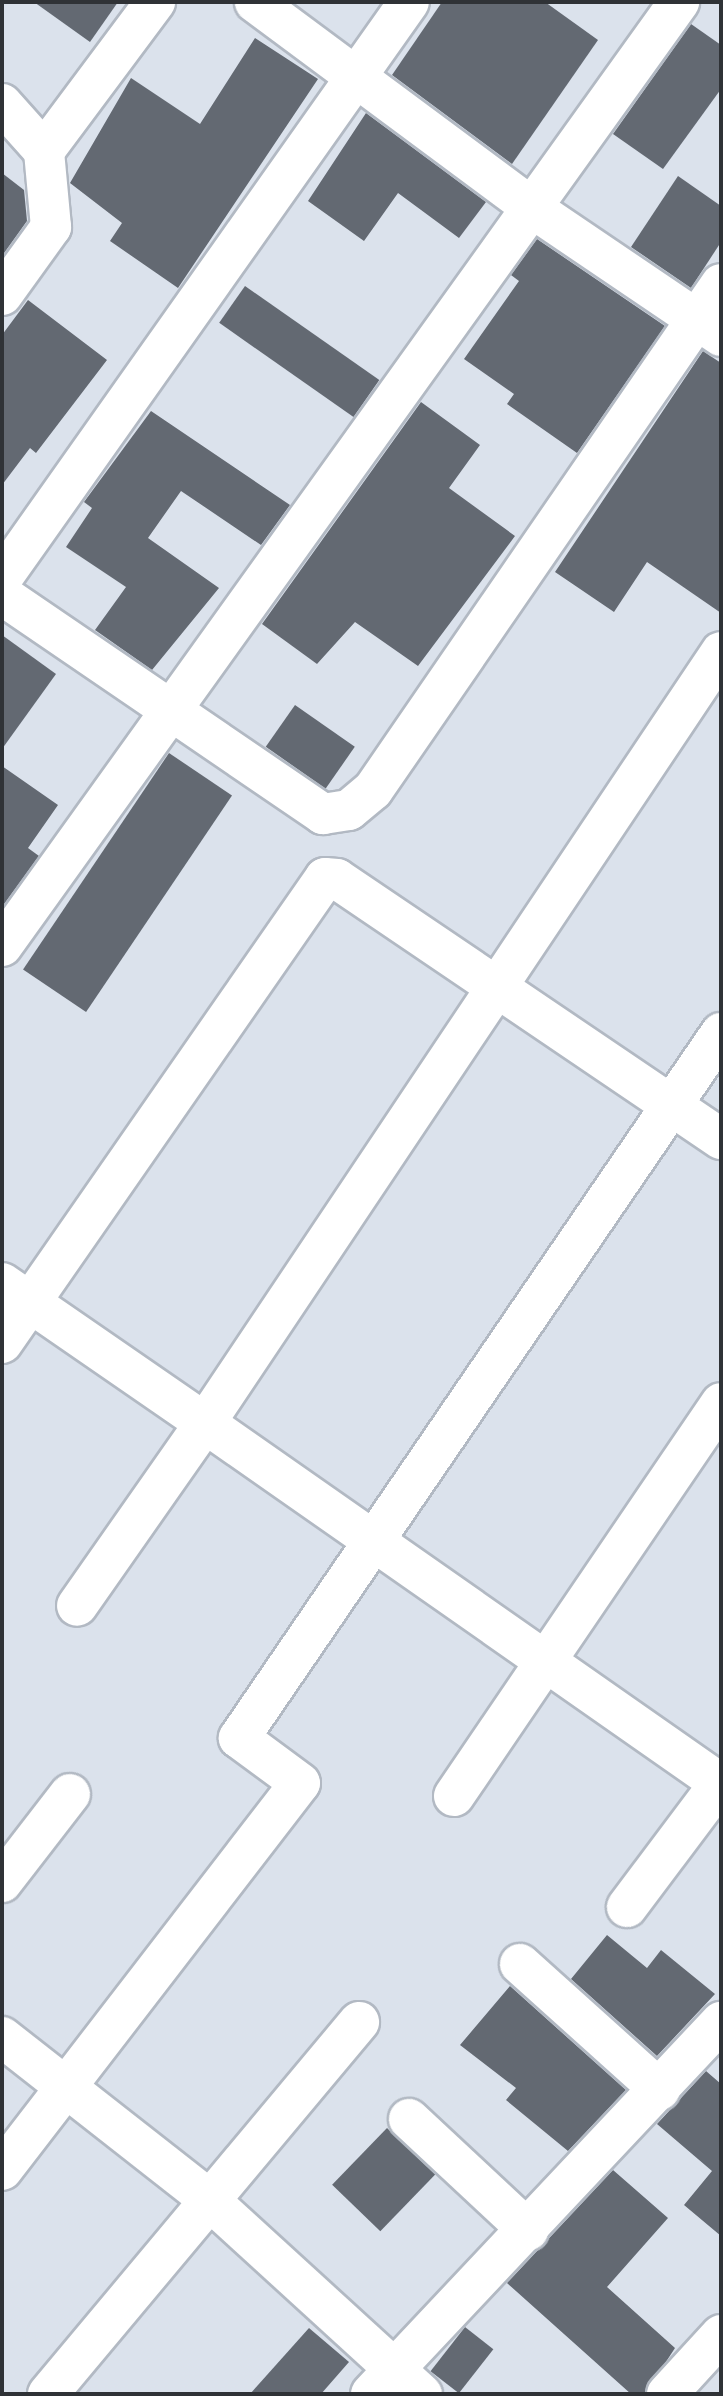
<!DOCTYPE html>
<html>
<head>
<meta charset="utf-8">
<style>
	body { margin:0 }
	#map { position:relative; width:723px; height:2396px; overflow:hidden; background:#dbe2ec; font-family:Commissioner,sans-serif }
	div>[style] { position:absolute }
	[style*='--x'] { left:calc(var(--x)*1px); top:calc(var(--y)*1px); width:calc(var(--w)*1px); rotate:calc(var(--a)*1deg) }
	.building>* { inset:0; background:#636972; transform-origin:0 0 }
	.roads { filter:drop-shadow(2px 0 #b2b9c3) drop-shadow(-2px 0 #b2b9c3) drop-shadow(0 2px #b2b9c3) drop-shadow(0 -2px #b2b9c3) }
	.street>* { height:40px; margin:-20px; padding:0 20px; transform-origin:20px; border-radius:20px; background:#fff }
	span { translate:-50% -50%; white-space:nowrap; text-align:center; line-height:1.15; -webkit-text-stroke:8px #e8eff9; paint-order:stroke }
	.frame { position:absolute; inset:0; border:4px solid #2f3236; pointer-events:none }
</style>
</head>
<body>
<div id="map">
	<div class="building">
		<i style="clip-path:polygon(34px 2px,118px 2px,90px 42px)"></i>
		<i style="clip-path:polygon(442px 2px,545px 2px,598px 40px,512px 164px,392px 75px)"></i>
		<i style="clip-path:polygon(691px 24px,721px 45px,721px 89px,663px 169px,613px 134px)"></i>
		<i style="clip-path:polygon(255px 38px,318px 79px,178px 288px,110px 241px,122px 223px,70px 183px,131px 78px,200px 124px)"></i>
		<i style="clip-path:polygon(366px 113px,486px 202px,459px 238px,398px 193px,364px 241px,308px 201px)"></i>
		<i style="clip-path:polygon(2px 173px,24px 190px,27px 221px,2px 256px)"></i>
		<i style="clip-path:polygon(678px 176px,721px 206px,721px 242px,691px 288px,631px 247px)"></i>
		<i style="clip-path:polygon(537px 239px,665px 326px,577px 453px,507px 404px,514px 394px,464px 359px,519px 281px,511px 275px)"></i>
		<i style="left:245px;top:286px;width:164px;height:45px;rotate:35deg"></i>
		<i style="clip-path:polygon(28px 300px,107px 360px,36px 453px,30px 448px,2px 485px,2px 335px)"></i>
		<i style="clip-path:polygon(703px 351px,721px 363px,721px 613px,647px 562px,614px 612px,555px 572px)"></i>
		<i style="clip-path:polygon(421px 402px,480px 445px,449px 488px,515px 536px,418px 666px,355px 622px,317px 664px,262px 624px)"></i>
		<i style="clip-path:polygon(151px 411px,290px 505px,261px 545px,181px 491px,148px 538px,219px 588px,152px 670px,95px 630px,126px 587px,66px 547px,92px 508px,84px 502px)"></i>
		<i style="clip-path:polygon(2px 635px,56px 674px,2px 749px)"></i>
		<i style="left:295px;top:705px;width:73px;height:51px;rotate:35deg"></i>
		<i style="left:169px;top:753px;width:76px;height:261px;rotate:34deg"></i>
		<i style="clip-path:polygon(2px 766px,58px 805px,28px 848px,39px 856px,2px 907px)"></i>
		<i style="clip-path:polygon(607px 1935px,647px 1968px,661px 1950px,715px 1994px,657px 2056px,571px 1979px)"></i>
		<i style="clip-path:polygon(510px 1986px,626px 2090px,568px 2151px,506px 2100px,516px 2088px,460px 2045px)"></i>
		<i style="clip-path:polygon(706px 2071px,721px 2084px,721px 2236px,684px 2205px,712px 2171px,657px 2124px)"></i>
		<i style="left:387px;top:2128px;width:67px;height:79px;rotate:44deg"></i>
		<i style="clip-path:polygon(613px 2170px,668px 2218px,607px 2287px,675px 2348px,645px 2394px,631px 2394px,507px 2283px)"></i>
		<i style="left:465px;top:2327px;width:36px;height:56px;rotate:38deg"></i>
		<i style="clip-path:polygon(309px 2328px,349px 2362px,321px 2394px,250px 2394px)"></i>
	</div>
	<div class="roads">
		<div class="street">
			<i style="--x:255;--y:2;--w:345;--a:36.6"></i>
			<i style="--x:532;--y:208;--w:228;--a:34.1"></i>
			<i style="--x:2;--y:104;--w:63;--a:48.2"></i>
			<i style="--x:2;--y:295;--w:84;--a:-54.2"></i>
			<i style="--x:51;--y:227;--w:76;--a:-95.3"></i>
			<i style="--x:44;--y:151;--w:186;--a:-53.3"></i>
			<i style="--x:2;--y:578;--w:705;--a:-54.76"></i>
			<i style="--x:2;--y:595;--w:389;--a:34.3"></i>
			<i style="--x:323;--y:814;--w:26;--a:-9"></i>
			<i style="--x:349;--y:810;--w:31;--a:-40"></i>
			<i style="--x:373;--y:790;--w:614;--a:-55.48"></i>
			<i style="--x:721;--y:652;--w:928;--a:123.79"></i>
			<i style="--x:205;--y:1423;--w:630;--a:34.98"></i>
			<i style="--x:2;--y:946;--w:1162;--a:-54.35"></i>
			<i style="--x:2;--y:1283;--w:247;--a:34.6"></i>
			<i style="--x:205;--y:1423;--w:223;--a:125"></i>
			<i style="--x:2;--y:1343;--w:566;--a:-55.22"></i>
			<i style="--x:325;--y:878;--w:12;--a:5"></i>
			<i style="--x:337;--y:879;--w:464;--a:34.1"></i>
			<i style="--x:454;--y:1796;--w:475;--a:-55.8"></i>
			<i style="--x:2;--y:1882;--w:111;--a:-52.3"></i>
			<i style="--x:627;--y:1907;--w:156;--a:-53.1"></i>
			<i style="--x:520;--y:1964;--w:188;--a:42"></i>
			<i style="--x:2;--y:2037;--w:261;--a:38.1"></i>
			<i style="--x:207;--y:2198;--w:291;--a:42.4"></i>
			<i style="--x:409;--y:2119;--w:163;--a:43"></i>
			<i style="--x:2;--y:2170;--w:488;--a:-52.4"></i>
			<i style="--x:300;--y:1783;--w:76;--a:-143.6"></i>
			<i style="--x:239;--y:1738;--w:854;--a:-55.64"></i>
			<i style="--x:48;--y:2394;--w:485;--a:-50.1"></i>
			<i style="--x:371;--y:2394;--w:511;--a:-46.75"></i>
			<i style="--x:667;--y:2394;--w:80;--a:-47.5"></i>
		</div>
	</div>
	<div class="frame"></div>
</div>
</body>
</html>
